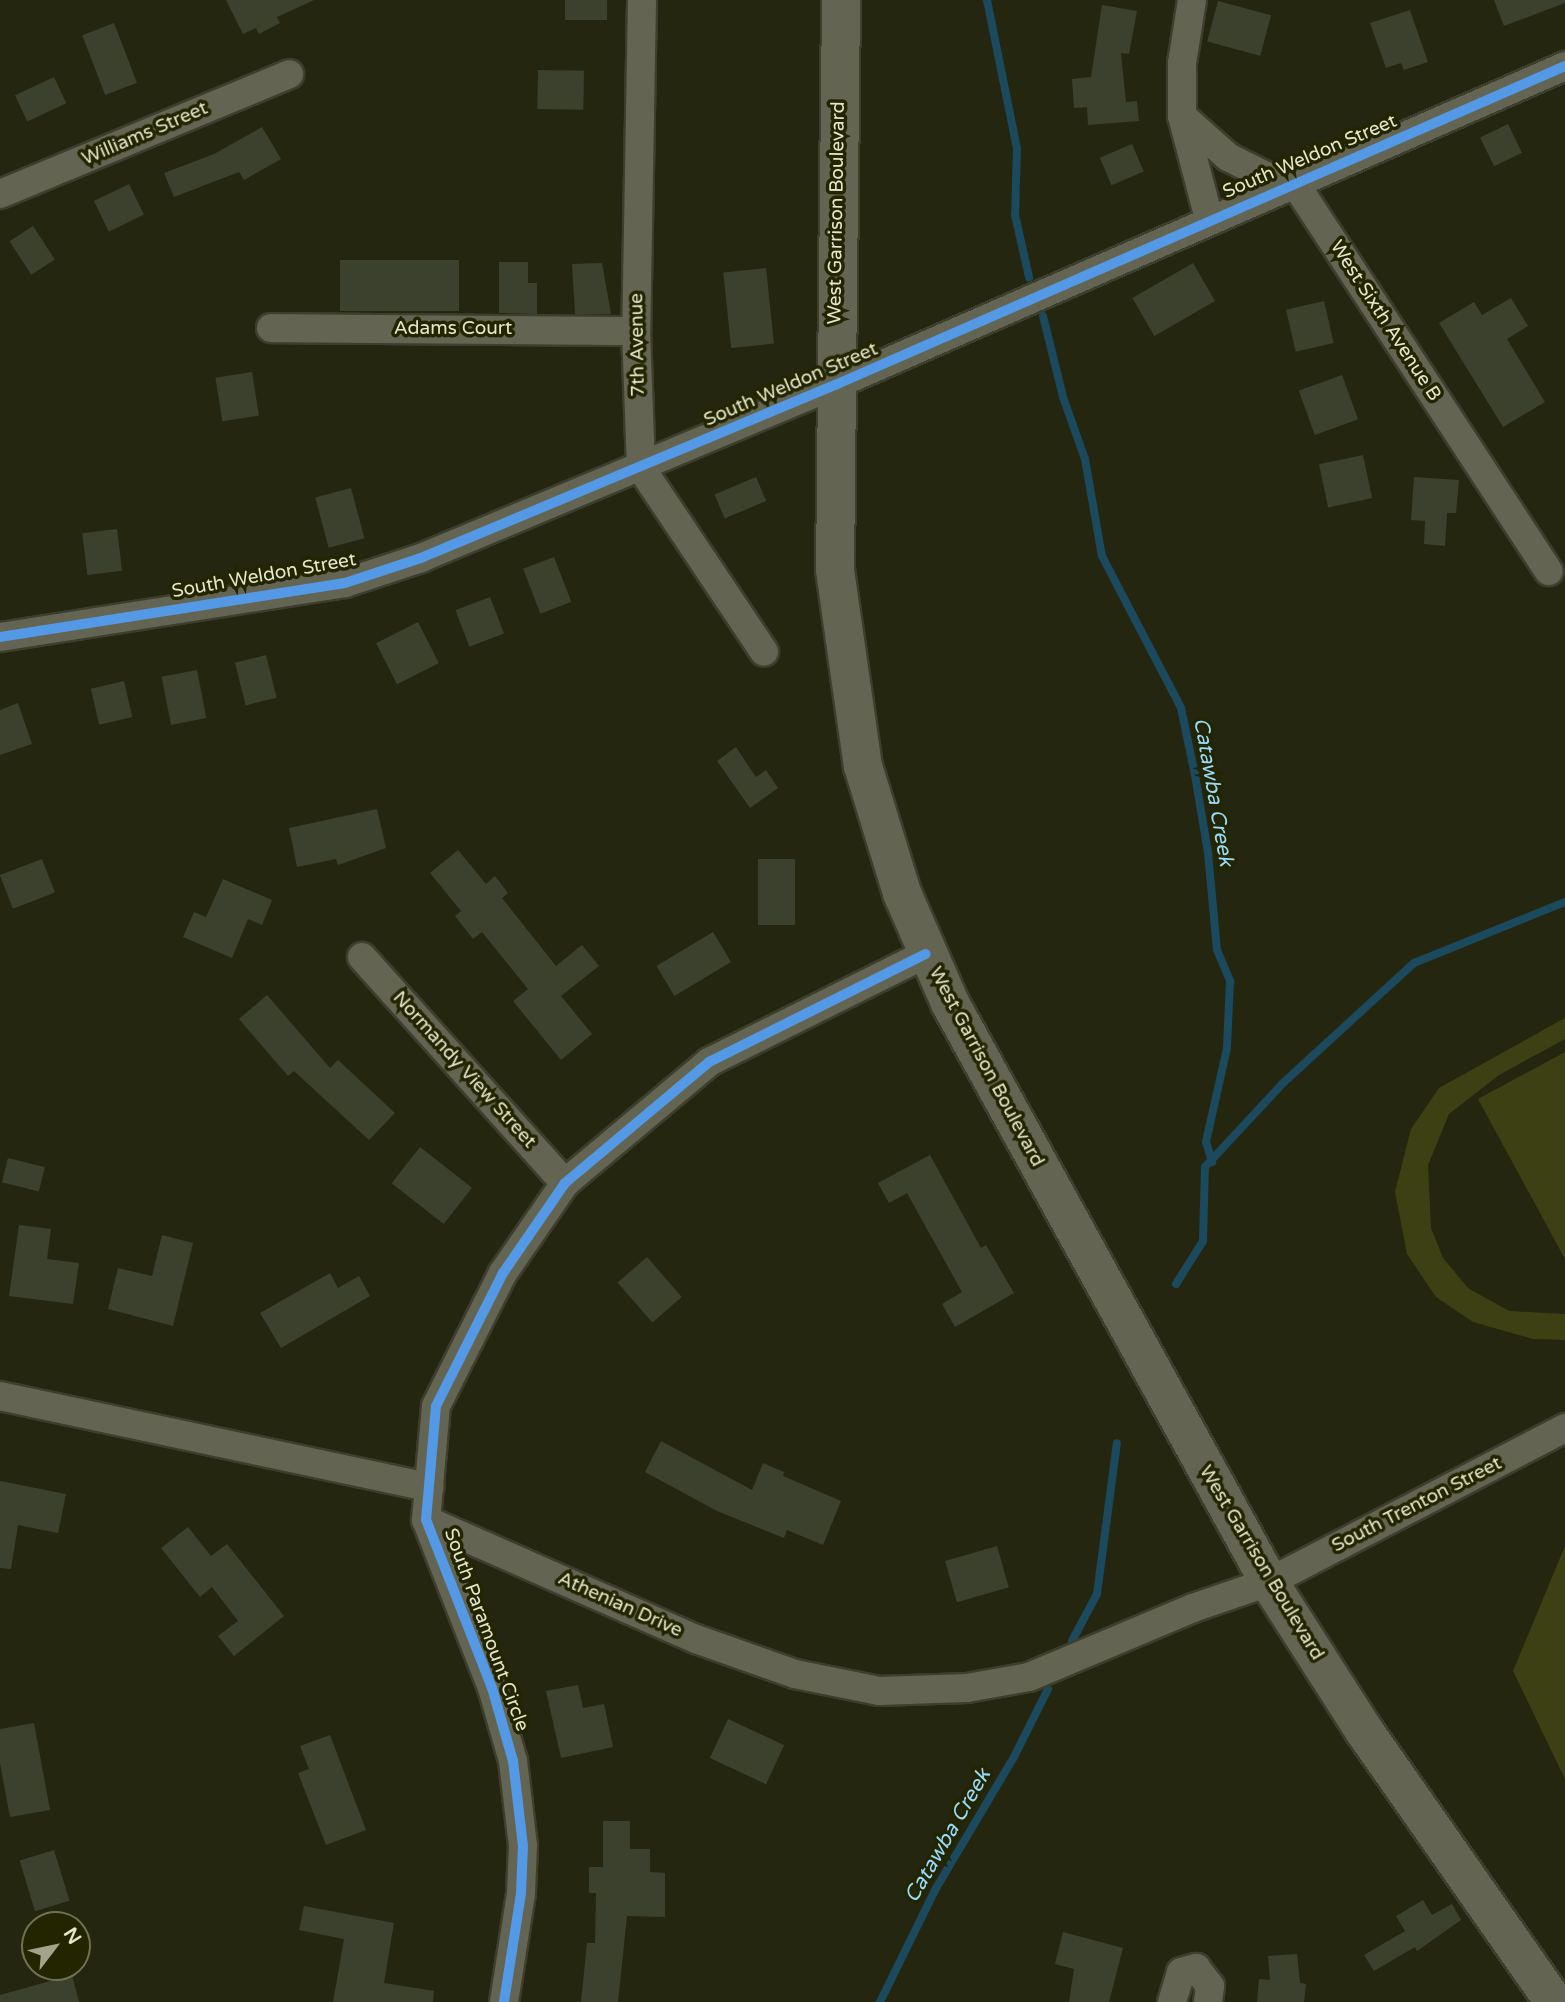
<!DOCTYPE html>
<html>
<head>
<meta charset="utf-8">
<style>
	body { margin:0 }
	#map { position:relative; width:1565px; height:2002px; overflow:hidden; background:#252610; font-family:"Varela Round",sans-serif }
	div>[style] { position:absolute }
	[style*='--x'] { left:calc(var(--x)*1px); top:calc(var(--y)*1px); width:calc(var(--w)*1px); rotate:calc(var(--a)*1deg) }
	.green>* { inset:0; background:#3d4012 }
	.stream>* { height:8px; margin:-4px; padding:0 4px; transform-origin:4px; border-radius:4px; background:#1b495d }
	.building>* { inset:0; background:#3c412d; transform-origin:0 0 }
	.roads { filter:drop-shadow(2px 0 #3d3e2e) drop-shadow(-2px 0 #3d3e2e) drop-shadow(0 2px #3d3e2e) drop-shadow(0 -2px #3d3e2e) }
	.minor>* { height:28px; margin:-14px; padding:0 14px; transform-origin:14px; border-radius:14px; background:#636552 }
	.secondary>* { height:38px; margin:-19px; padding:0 19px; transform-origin:19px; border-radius:19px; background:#636552 }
	.cycleway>* { height:10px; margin:-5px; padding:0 5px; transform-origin:5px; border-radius:5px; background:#5399e6 }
	span { translate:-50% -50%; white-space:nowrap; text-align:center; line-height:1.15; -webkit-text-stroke:7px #232500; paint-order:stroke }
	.street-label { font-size:19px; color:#e4e7cc }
	.water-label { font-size:21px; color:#96dafe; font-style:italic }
	.north { position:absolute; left:21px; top:1911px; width:70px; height:70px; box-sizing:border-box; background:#232500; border:2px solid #707352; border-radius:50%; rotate:58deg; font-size:19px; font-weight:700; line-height:28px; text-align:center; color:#e4e7cc }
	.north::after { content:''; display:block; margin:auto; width:24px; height:32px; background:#a1a38a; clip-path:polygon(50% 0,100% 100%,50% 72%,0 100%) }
</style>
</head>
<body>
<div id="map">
	<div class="green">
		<i style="clip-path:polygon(1565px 1018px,1565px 1039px,1499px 1075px,1449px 1114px,1428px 1165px,1431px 1228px,1443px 1258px,1468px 1288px,1509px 1311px,1565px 1314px,1565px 1340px,1533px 1339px,1473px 1322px,1436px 1297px,1407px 1254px,1395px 1192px,1411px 1129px,1439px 1088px)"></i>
		<i style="clip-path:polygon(1565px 1052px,1565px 1259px,1478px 1099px)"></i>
		<i style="clip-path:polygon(1565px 1546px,1565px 1779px,1513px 1671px)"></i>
	</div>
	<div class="stream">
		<i style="--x:987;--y:0;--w:152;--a:78.6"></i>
		<i style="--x:1017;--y:149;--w:66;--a:91.7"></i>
		<i style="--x:1015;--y:215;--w:64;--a:77.3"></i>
		<i style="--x:1043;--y:316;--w:83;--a:76.1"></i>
		<i style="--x:1063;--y:397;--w:66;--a:70.5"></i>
		<i style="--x:1085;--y:459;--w:98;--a:80.1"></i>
		<i style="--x:1102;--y:556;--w:171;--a:62.5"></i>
		<i style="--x:1181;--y:708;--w:68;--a:78.2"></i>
		<i style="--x:1195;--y:775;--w:79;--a:80.5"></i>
		<i style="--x:1208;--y:853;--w:97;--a:84.7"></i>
		<i style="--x:1217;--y:950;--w:34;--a:67"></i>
		<i style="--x:1230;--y:981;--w:67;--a:92.6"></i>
		<i style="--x:1227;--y:1048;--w:96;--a:102.6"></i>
		<i style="--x:1206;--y:1142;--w:21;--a:73"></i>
		<i style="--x:1176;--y:1284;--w:51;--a:-57.9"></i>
		<i style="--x:1203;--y:1241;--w:74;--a:-88.5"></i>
		<i style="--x:1205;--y:1167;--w:115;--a:-47.1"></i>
		<i style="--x:1283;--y:1083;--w:178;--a:-42.5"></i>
		<i style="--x:1414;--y:963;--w:163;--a:-22"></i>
		<i style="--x:1072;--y:1641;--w:53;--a:-62"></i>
		<i style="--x:1097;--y:1594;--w:152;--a:-82.5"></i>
		<i style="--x:880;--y:2002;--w:125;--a:-63.8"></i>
		<i style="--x:935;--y:1890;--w:155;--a:-59.3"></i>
		<i style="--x:1014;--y:1757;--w:76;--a:-63.4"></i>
	</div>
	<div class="building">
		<i style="clip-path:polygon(226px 0,314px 0,277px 17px,280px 23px,259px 34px,256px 28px,243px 34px)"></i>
		<i style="left:565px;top:0;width:42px;height:20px"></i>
		<i style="clip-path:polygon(1494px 0,1565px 0,1565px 3px,1504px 26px)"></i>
		<i style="left:1218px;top:1px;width:55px;height:42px;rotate:15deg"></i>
		<i style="clip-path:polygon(1102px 5px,1137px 11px,1129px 54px,1121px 53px,1126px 102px,1137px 101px,1139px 121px,1088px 125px,1087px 107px,1074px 108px,1072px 79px,1091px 77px)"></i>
		<i style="clip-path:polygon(1410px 10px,1428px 62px,1404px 70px,1401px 63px,1386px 68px,1370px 23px)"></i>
		<i style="left:114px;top:23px;width:64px;height:34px;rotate:69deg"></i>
		<i style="left:538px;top:70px;width:46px;height:39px;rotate:1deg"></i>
		<i style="left:54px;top:77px;width:29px;height:43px;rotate:65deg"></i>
		<i style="left:1508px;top:124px;width:32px;height:31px;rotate:64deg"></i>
		<i style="clip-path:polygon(262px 127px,281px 159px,244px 180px,239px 172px,174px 197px,164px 173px,214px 154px)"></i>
		<i style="left:1132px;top:144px;width:30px;height:35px;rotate:67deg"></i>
		<i style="left:129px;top:184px;width:34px;height:39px;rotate:64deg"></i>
		<i style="left:33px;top:226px;width:40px;height:28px;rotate:57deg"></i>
		<i style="left:340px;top:260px;width:119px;height:51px"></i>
		<i style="clip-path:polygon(499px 262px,528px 262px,528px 283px,537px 283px,537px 314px,499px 313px)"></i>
		<i style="clip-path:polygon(602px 263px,611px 314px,575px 314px,572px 264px)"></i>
		<i style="left:1193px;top:263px;width:44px;height:70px;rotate:60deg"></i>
		<i style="left:766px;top:268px;width:76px;height:43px;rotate:84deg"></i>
		<i style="clip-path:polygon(1511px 298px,1528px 326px,1507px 339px,1545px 402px,1503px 427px,1439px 323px,1474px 302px,1482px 315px)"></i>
		<i style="left:1324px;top:301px;width:43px;height:39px;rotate:77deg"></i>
		<i style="left:252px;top:372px;width:44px;height:37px;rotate:81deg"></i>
		<i style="left:1342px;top:375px;width:47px;height:46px;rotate:70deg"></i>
		<i style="left:1363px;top:455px;width:44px;height:45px;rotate:78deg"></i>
		<i style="left:756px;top:477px;width:26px;height:45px;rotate:67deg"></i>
		<i style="clip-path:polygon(1414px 477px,1459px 480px,1456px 513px,1447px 513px,1445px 546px,1424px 544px,1425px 521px,1411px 520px)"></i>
		<i style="left:351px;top:488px;width:52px;height:37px;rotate:75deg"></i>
		<i style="left:117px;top:529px;width:42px;height:35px;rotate:83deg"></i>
		<i style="left:554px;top:557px;width:48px;height:33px;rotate:69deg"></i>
		<i style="left:490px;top:597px;width:39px;height:37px;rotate:69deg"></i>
		<i style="left:418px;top:622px;width:46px;height:47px;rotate:63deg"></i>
		<i style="left:266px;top:655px;width:44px;height:32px;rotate:76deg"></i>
		<i style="left:197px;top:670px;width:49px;height:36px;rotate:79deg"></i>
		<i style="left:124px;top:681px;width:37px;height:34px;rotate:77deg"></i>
		<i style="clip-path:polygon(18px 703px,32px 744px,0 755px,0 710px)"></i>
		<i style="clip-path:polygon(736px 747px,756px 777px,766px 770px,778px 788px,750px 808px,717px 761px)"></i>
		<i style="clip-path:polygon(377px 809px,386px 848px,338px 865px,336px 859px,297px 867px,289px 828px)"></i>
		<i style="clip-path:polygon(458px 850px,486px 884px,495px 876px,508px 893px,502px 898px,556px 966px,582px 945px,599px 966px,561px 996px,592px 1034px,561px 1060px,513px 1001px,528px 989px,482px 932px,473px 939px,455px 916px,461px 911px,430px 873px)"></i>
		<i style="left:42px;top:859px;width:36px;height:45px;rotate:69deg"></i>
		<i style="left:758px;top:859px;width:37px;height:66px"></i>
		<i style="clip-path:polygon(223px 879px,272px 900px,262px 925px,248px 919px,232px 958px,183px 937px,194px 912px,206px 917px)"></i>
		<i style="left:713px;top:932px;width:35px;height:66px;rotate:59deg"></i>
		<i style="clip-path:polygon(267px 995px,330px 1068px,338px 1060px,395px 1113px,369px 1140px,294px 1071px,288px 1076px,239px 1019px)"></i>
		<i style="left:420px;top:1147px;width:66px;height:46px;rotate:38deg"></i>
		<i style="clip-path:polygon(930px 1155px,981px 1248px,986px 1245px,1014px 1293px,955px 1327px,942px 1304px,962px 1292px,907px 1193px,889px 1203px,878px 1183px)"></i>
		<i style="left:8px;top:1158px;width:38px;height:25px;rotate:14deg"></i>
		<i style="clip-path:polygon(19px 1225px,51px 1229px,47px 1259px,79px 1263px,73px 1304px,9px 1296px)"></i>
		<i style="clip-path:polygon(162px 1235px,193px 1243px,173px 1326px,108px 1309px,118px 1268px,152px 1276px)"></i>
		<i style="left:647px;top:1257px;width:53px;height:39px;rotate:49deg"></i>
		<i style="clip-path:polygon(330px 1273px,338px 1288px,359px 1276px,370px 1296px,281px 1348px,260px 1313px)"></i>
		<i style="clip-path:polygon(661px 1441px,752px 1490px,763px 1463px,784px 1472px,783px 1476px,841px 1501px,823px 1545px,787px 1530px,784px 1538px,717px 1511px,645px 1472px)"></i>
		<i style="clip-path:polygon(0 1481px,66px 1494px,58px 1533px,18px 1525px,11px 1569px,0 1568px)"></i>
		<i style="clip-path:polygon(188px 1527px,211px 1556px,227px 1544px,284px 1616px,234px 1656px,218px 1636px,238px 1621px,212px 1587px,200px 1597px,161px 1548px)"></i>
		<i style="left:997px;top:1546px;width:43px;height:54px;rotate:74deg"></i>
		<i style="clip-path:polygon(578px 1685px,583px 1708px,604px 1704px,613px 1747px,561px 1758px,546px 1691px)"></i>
		<i style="left:728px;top:1719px;width:62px;height:43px;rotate:25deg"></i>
		<i style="clip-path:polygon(34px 1723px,50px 1810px,10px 1817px,0 1763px,0 1729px)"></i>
		<i style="clip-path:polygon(330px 1735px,366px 1830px,326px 1845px,298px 1773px,309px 1769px,300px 1746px)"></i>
		<i style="clip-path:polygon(603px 1821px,630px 1821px,630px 1849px,650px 1849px,650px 1872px,665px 1873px,665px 1917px,627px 1916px,618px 2002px,581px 2002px,587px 1943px,595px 1943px,596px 1893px,589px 1893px,589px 1867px,603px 1867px)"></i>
		<i style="left:54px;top:1850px;width:53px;height:36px;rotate:73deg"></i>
		<i style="clip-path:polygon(1423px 1900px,1432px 1915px,1452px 1904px,1461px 1920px,1417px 1951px,1415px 1947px,1374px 1971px,1364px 1955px,1405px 1931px,1396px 1916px)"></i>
		<i style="clip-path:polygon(304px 1906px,394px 1923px,384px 1983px,434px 1991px,433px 2002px,333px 2002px,344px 1939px,299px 1930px)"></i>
		<i style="clip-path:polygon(1063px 1932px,1123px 1948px,1109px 2002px,1069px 2002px,1074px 1969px,1055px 1964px)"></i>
		<i style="clip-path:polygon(1297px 1954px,1300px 1983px,1306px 1984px,1304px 2002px,1257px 2002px,1259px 1979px,1270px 1980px,1268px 1956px)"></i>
		<i style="clip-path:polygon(72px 1975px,79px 2002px,0 2002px,0 1995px)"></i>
	</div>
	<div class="roads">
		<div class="minor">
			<i style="--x:642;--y:0;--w:331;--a:91"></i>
			<i style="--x:636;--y:331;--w:137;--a:87.9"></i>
			<i style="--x:641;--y:468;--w:221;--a:56.2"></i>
			<i style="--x:1192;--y:0;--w:64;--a:99"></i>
			<i style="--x:1182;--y:63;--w:53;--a:90"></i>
			<i style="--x:1182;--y:116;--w:106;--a:75.3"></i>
			<i style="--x:1182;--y:116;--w:62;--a:41.7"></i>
			<i style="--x:1228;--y:157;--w:42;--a:26.6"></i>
			<i style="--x:1266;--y:176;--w:29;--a:12"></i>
			<i style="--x:1294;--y:182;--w:465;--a:56.8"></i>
			<i style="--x:0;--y:194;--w:313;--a:-22.5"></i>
			<i style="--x:271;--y:328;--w:365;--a:0.5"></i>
			<i style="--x:0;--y:637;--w:349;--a:-8.9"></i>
			<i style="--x:345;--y:583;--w:80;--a:-18.2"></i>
			<i style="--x:421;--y:558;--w:449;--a:-22.7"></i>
			<i style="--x:835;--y:385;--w:797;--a:-23.6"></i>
			<i style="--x:362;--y:957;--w:304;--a:48.1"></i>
			<i style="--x:0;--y:1396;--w:439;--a:12"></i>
			<i style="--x:426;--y:1520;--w:295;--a:23.8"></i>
			<i style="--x:696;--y:1639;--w:105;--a:19.5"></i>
			<i style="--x:795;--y:1674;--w:86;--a:11.4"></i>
			<i style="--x:879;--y:1691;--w:88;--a:-2"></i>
			<i style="--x:967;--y:1688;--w:63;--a:-10.1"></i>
			<i style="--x:1029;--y:1677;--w:178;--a:-22.8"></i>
			<i style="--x:1193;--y:1608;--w:80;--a:-18.9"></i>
			<i style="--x:1269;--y:1582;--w:334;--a:-27.5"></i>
			<i style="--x:504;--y:2002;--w:110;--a:-81.1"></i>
			<i style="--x:521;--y:1893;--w:47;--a:-87.6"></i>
			<i style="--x:523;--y:1846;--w:86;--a:-96.7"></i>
			<i style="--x:513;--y:1761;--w:76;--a:-106"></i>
			<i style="--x:492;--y:1688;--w:180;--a:-111.4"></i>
			<i style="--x:426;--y:1520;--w:114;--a:-85"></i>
			<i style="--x:436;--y:1406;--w:149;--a:-63.3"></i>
			<i style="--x:503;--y:1273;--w:109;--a:-55.4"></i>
			<i style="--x:565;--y:1183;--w:188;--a:-40"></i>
			<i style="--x:709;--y:1062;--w:242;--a:-26.5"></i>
			<i style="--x:1172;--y:2002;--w:31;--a:-73"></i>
			<i style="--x:1181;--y:1972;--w:16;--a:-15"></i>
			<i style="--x:1196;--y:1968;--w:23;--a:52"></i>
			<i style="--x:1210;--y:1986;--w:16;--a:97"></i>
		</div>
		<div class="secondary">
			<i style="--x:841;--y:0;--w:570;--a:90.6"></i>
			<i style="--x:835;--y:570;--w:198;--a:81.9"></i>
			<i style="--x:863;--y:766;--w:133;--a:72.9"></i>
			<i style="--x:902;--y:893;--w:120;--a:66.4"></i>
			<i style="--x:950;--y:1003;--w:661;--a:61.15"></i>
			<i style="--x:1269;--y:1582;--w:178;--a:57.4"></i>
			<i style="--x:1365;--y:1732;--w:330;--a:55"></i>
		</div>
	</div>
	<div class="cycleway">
		<i style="--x:0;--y:637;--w:349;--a:-8.9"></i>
		<i style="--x:345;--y:583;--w:80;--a:-18.2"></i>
		<i style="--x:421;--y:558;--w:449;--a:-22.7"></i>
		<i style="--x:835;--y:385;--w:797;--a:-23.6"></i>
		<i style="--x:504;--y:2002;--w:110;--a:-81.1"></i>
		<i style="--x:521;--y:1893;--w:47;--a:-87.6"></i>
		<i style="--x:523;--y:1846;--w:86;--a:-96.7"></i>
		<i style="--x:513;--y:1761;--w:76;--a:-106"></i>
		<i style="--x:492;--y:1688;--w:180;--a:-111.4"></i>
		<i style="--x:426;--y:1520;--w:114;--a:-85"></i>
		<i style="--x:436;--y:1406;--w:149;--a:-63.3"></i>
		<i style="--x:503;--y:1273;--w:109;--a:-55.4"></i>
		<i style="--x:565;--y:1183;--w:188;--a:-40"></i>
		<i style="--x:709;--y:1062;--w:242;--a:-26.5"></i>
	</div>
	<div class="street-label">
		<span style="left:145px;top:134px;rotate:-23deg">Williams Street</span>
		<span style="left:1310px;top:157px;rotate:-23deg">South Weldon Street</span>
		<span style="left:837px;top:213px;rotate:-89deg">West Garrison Boulevard</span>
		<span style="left:1385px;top:321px;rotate:57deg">West Sixth Avenue B</span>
		<span style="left:453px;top:329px">Adams Court</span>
		<span style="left:638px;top:345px;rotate:-91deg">7th Avenue</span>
		<span style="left:791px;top:385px;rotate:-23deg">South Weldon Street</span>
		<span style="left:264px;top:576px;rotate:-10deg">South Weldon Street</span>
		<span style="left:986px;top:1067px;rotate:62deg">West Garrison Boulevard</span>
		<span style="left:464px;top:1070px;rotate:48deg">Normandy View Street</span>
		<span style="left:1417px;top:1505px;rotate:-27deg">South Trenton Street</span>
		<span style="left:1261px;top:1563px;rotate:59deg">West Garrison Boulevard</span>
		<span style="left:620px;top:1605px;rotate:24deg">Athenian Drive</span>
		<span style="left:486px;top:1630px;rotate:70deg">South Paramount Circle</span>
	</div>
	<div class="water-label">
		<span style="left:1213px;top:792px;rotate:80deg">Catawba Creek</span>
		<span style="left:948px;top:1836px;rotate:-60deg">Catawba Creek</span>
	</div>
	<div class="north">N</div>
</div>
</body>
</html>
